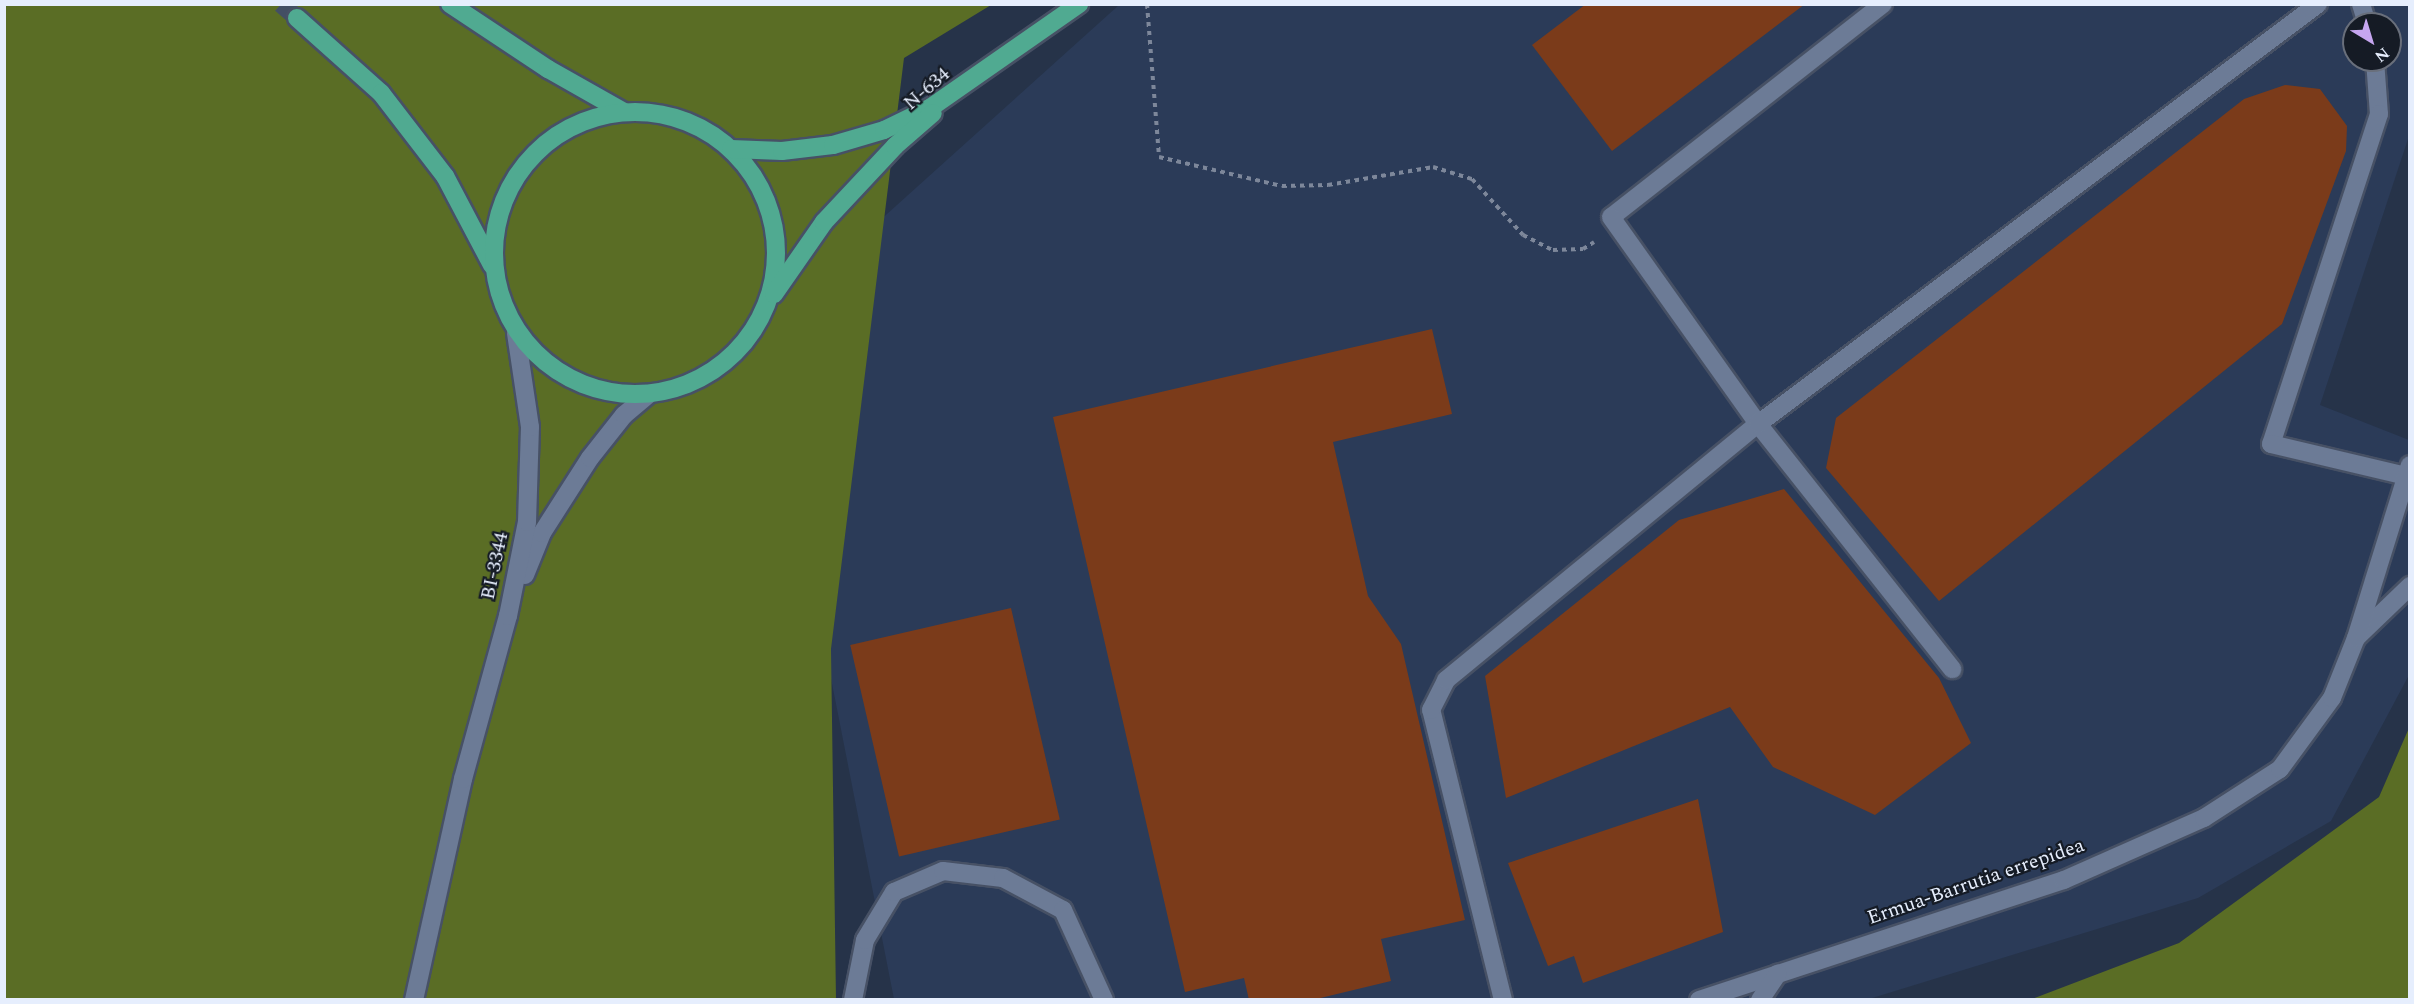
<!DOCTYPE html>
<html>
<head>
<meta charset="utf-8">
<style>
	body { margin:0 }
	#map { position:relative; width:2414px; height:1004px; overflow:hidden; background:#263349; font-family:Spectral,serif }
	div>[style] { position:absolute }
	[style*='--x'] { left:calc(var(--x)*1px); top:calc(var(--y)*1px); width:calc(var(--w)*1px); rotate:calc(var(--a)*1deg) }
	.built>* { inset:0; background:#2b3b58 }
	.forest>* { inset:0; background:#5a6d25 }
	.building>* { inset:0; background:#7b3b1a; transform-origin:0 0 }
	.highway-tunnel>* { height:18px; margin-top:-9px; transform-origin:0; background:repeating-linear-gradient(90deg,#434f64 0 18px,transparent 0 27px) }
	.path>* { height:4px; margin-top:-2px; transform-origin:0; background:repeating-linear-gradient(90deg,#7d879a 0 4.5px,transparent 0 9px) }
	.roads { filter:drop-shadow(2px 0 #475165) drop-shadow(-2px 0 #475165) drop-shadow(0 2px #475165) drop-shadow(0 -2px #475165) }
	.minor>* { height:18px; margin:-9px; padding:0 9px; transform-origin:9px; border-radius:9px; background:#6c7b96 }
	.highway>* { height:18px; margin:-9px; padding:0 9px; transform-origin:9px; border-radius:9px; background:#50aa91 }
	.highway>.ring { margin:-9px; padding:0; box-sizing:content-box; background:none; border:18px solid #50aa91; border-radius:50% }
	span { translate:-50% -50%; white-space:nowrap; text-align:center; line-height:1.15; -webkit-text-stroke:4.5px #151b25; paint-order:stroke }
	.street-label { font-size:20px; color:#e6eefd }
	.frame { position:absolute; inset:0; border:6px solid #e6eefd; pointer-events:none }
	.north { position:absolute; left:2342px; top:12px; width:60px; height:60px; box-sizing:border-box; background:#151b25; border:2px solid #696f7b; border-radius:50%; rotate:142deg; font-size:16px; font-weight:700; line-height:24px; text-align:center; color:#e6eefd }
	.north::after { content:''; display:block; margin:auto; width:21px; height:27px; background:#c6a6f0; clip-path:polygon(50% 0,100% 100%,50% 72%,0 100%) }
</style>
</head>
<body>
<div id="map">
	<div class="built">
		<i style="clip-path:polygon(evenodd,1119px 5px,2409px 5px,2409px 136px,2320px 405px,2409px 440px,2409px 675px,2331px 821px,2198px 898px,1869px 999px,894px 999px,804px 541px,837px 259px,1119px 5px,2354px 24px,2390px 24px,2390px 60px,2354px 60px,2354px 24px)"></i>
	</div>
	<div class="forest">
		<i style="clip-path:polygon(5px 5px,991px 5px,904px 58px,831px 649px,836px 999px,5px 1000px)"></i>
		<i style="clip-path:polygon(2409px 728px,2409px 999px,2032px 999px,2179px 943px,2379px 797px)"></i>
	</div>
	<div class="building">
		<i style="clip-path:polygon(1586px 4px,1805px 4px,1612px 151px,1532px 45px)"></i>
		<i style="clip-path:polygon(2285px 85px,2320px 89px,2347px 126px,2346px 151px,2282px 324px,1939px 601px,1826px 468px,1836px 418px,2244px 99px)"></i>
		<i style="clip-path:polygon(1432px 329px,1452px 414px,1333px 442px,1368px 596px,1401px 644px,1465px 920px,1381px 939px,1391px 981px,1312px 1000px,1249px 1000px,1244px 978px,1185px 992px,1053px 417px)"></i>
		<i style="clip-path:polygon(1784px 489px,1939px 678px,1971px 743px,1875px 815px,1773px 767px,1730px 707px,1506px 798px,1485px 676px,1679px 520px)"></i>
		<i style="left:1011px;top:608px;width:217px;height:165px;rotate:77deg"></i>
		<i style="clip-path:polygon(1698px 799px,1723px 932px,1583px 983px,1574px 956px,1548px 966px,1508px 863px)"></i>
	</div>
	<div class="highway-tunnel">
		<i style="--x:281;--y:4;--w:21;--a:41"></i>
	</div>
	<div class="path">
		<i style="--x:1147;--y:4;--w:153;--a:85.5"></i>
		<i style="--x:1159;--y:157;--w:126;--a:13.3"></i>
		<i style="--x:1282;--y:186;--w:46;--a:-1.2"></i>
		<i style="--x:1328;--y:185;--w:107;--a:-9.7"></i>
		<i style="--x:1433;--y:167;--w:41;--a:17.1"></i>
		<i style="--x:1472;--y:179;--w:76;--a:47.7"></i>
		<i style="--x:1523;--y:235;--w:34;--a:27"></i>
		<i style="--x:1553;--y:250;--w:30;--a:-2"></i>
		<i style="--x:1583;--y:249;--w:13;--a:-32"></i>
	</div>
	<div class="roads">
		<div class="minor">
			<i style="--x:1883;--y:4;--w:345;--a:141.9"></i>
			<i style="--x:1611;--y:217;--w:254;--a:54.6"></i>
			<i style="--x:1758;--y:424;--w:313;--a:51.6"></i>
			<i style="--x:2361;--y:4;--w:21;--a:73"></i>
			<i style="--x:2375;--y:60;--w:54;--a:85.8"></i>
			<i style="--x:2379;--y:114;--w:347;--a:108.1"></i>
			<i style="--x:2271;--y:444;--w:139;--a:13.3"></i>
			<i style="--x:525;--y:575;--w:45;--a:-68"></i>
			<i style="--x:542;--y:533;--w:89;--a:-57.4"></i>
			<i style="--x:590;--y:458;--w:55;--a:-51.7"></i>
			<i style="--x:624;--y:415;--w:31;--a:-40"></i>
			<i style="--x:2357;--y:637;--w:74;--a:-43.9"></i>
			<i style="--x:414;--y:1000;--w:226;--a:-77.5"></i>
			<i style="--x:463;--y:779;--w:169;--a:-74.6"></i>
			<i style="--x:508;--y:616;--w:96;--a:-78.6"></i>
			<i style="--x:527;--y:522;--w:95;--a:-88.2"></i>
			<i style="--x:530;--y:427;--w:95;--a:-98.5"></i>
			<i style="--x:853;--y:1000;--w:61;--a:-78.7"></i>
			<i style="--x:865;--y:940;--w:56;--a:-58.9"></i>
			<i style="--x:894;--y:892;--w:53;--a:-23.2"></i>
			<i style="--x:943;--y:871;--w:60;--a:6.7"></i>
			<i style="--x:1003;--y:878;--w:68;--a:28.1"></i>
			<i style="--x:1063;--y:910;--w:99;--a:65.5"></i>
			<i style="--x:1503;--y:1000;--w:299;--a:-103.9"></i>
			<i style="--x:1431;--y:710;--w:34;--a:-63"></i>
			<i style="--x:1446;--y:680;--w:404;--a:-39.4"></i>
			<i style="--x:1758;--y:424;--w:700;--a:-36.87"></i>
			<i style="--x:1699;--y:1000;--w:384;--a:-18.2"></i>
			<i style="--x:2064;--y:880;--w:153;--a:-23.9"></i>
			<i style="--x:2204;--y:818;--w:90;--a:-32.8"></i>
			<i style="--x:2280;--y:769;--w:88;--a:-53.8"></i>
			<i style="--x:2332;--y:698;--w:65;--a:-68.2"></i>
			<i style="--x:2356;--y:638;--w:181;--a:-72.7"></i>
			<i style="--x:1760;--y:1000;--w:32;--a:-56"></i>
		</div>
		<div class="highway">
			<i style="--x:450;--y:4;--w:118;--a:33.6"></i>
			<i style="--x:548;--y:69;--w:87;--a:29.5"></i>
			<i style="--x:297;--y:18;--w:113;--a:41.8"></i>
			<i style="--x:381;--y:93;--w:105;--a:52.4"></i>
			<i style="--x:445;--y:176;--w:101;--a:62.2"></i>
			<i class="ring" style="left:494px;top:112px;width:264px;height:264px"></i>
			<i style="--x:731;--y:149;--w:51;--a:2.2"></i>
			<i style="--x:782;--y:151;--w:51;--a:-6.7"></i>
			<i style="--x:833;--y:145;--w:53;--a:-16.4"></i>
			<i style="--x:884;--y:130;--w:51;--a:-25.6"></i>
			<i style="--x:930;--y:108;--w:182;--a:-34.9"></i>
			<i style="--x:774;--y:294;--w:88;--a:-55.2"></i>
			<i style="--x:824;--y:222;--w:104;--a:-46.9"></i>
			<i style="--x:895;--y:146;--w:50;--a:-41"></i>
		</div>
	</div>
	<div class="street-label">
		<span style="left:927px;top:89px;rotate:-41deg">N-634</span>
		<span style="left:495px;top:566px;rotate:-78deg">BI-3344</span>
		<span style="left:1976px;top:882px;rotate:-19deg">Ermua-Barrutia errepidea</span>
	</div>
	<div class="frame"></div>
	<div class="north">N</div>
</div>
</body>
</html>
